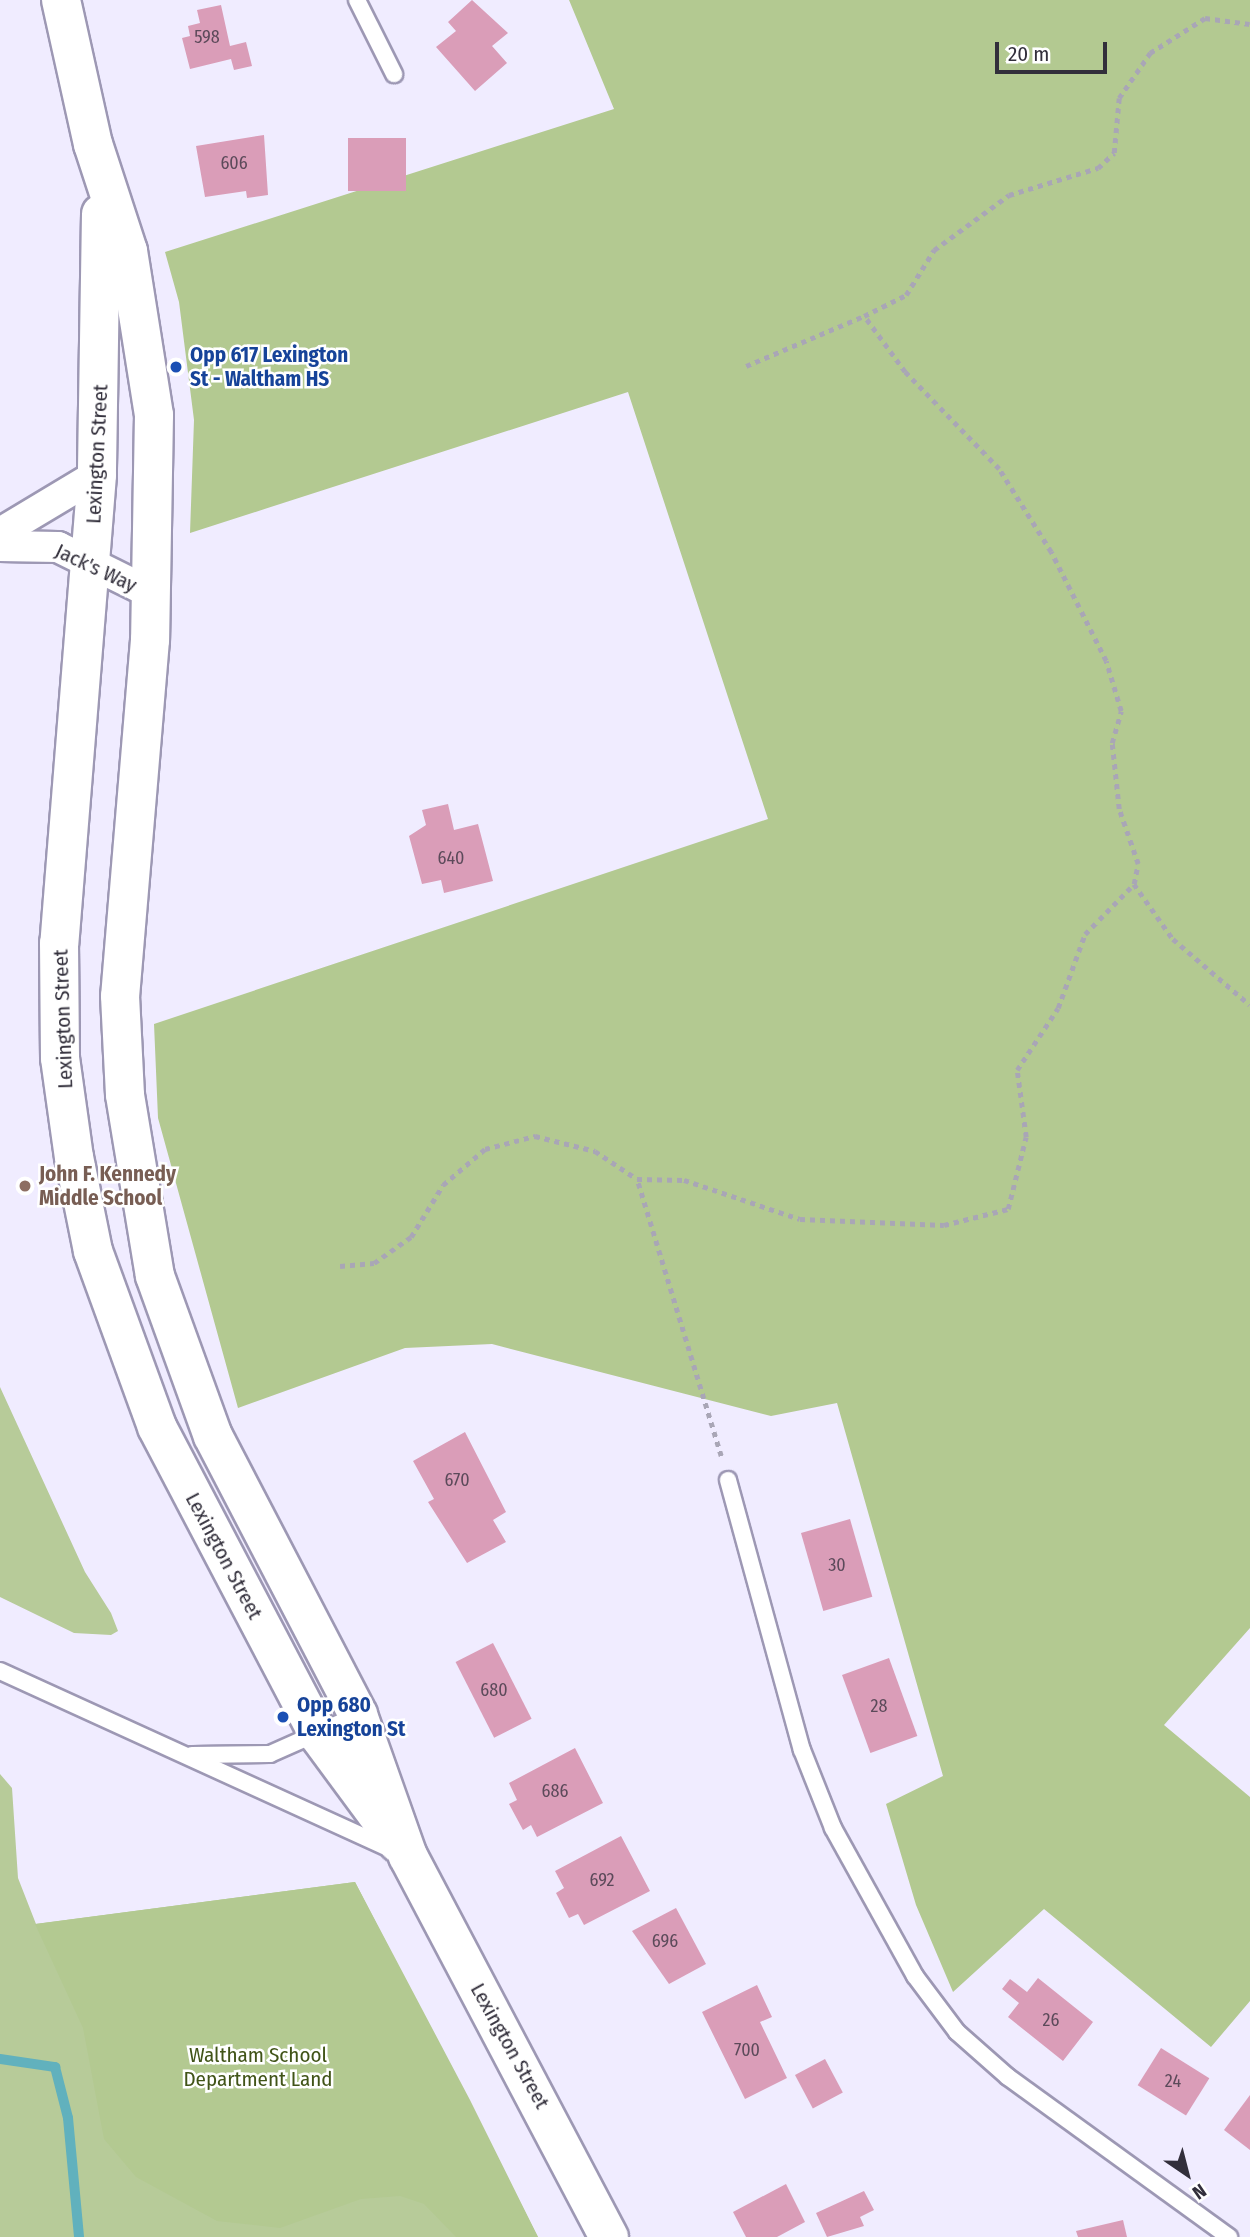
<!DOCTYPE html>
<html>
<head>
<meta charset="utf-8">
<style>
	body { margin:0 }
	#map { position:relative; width:1250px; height:2237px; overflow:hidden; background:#f0ecff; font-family:"Fira Sans Condensed",sans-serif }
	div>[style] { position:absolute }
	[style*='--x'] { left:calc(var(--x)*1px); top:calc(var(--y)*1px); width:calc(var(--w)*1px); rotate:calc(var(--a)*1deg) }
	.green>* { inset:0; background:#b7cb99 }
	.forest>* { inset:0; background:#b3c991 }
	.stream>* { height:10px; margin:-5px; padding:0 5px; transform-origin:5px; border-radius:5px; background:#61b1bd }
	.building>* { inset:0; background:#da9db8; transform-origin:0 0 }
	.path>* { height:4.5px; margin-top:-2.25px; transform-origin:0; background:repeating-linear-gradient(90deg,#a9a6b6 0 5px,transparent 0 10px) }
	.roads { filter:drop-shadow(2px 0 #9d98b4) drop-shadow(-2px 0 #9d98b4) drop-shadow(0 2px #9d98b4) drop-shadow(0 -2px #9d98b4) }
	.lane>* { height:16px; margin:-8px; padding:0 8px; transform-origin:8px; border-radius:8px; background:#fff }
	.street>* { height:30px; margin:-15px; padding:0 15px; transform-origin:15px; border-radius:15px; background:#fff }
	.primary>* { height:38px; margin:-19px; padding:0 19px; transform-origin:19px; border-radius:19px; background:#fff }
	.dots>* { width:19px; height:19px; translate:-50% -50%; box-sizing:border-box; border:4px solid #fff; border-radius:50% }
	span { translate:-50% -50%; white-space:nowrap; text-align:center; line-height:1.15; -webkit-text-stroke:5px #fff; paint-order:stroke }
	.number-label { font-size:18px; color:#5c4a5a }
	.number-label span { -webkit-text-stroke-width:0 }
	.transit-label { font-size:21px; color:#164399; font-weight:700 }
	.left { translate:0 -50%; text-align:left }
	.street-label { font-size:21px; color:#322f3b }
	.education-label { font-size:21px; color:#785e54; font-weight:700 }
	.park-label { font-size:21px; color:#415418 }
	.north { position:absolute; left:1152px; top:2139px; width:70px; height:70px; -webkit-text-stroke:5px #fff; paint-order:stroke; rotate:145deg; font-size:19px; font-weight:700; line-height:28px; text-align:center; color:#322f3b }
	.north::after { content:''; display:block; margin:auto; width:24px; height:32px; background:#322f3b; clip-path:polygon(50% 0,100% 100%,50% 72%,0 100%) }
	.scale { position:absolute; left:995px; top:42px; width:112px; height:32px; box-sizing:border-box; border:4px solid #322f3b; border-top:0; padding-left:9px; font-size:21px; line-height:24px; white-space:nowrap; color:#322f3b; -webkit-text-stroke:5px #fff; paint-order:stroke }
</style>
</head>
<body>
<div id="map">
	<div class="green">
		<i style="clip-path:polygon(0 1387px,85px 1572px,111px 1613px,118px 1631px,111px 1635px,74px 1633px,0 1597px)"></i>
		<i style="clip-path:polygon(0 1774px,12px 1788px,18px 1878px,36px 1924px,355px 1882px,538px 2237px,0 2237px)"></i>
	</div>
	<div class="forest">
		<i style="clip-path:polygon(569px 0,1250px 0,1250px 1628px,1164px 1725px,1250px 1797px,1250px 2001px,1211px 2047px,1044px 1909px,953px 1992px,916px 1905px,886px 1804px,943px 1776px,837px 1403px,771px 1416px,492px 1344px,405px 1348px,238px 1408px,158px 1118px,154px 1024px,768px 819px,628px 392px,190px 533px,194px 420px,179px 302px,165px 252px,614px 109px)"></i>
		<i style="clip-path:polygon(355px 1882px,470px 2100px,538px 2237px,456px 2237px,424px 2204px,400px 2196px,361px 2199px,280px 2228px,217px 2221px,136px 2177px,104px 2139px,83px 2028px,35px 1924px)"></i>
	</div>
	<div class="stream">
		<i style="--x:0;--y:2059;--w:56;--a:8.3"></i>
		<i style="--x:55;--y:2067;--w:53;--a:75.7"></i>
		<i style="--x:68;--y:2118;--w:120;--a:84.7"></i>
	</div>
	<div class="building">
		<i style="clip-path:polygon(472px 0,508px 33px,492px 46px,507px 63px,475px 91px,436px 47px,456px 31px,448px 22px)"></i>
		<i style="clip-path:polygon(221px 5px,230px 46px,246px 42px,252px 66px,234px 70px,231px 59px,190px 69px,182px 38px,190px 36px,188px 26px,200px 23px,197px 10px)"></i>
		<i style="clip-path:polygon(264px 135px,268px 195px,247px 198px,246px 191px,205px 197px,196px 146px)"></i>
		<i style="left:348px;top:138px;width:58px;height:53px"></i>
		<i style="clip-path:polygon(448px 804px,454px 830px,478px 824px,493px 881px,444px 893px,441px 880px,422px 884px,409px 836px,426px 825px,422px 810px)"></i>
		<i style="clip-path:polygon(465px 1432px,506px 1512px,493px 1520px,506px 1542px,467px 1563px,428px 1502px,434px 1499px,413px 1461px)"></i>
		<i style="left:850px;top:1519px;width:81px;height:51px;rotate:74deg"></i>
		<i style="left:493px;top:1643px;width:85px;height:42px;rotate:63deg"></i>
		<i style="left:889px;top:1658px;width:83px;height:50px;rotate:70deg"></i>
		<i style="clip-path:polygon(575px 1748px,603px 1803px,537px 1837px,531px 1825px,523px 1830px,509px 1804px,517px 1800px,509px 1783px)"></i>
		<i style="clip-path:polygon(621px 1836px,650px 1891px,584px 1925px,578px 1914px,569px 1918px,556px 1893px,564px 1888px,555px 1871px)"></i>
		<i style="clip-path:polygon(676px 1908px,706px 1964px,669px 1984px,632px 1931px)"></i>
		<i style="clip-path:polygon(1038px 1978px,1093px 2022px,1063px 2061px,1008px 2017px,1019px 2003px,1002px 1989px,1010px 1979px,1027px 1992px)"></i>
		<i style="clip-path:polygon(757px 1985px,772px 2017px,760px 2022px,787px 2078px,745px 2099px,702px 2012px)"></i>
		<i style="left:1161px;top:2048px;width:57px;height:44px;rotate:32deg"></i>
		<i style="left:825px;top:2059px;width:38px;height:34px;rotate:62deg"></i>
		<i style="clip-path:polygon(1250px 2095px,1250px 2150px,1224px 2130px)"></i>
		<i style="clip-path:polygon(786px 2184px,805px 2222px,777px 2237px,746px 2237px,733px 2212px)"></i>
		<i style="clip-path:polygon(864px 2191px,874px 2210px,860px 2217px,864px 2226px,827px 2237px,816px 2213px)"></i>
		<i style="clip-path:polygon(1123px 2220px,1127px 2237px,1078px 2237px,1076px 2231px)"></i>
	</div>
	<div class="path">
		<i style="--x:746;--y:366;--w:128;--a:-23"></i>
		<i style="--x:1134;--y:884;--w:67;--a:54.7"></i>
		<i style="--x:1173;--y:939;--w:101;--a:40.6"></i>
		<i style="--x:340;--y:1266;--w:34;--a:-5"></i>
		<i style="--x:374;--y:1263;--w:45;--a:-35.1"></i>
		<i style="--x:411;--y:1237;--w:61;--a:-58.4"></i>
		<i style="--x:443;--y:1185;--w:55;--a:-40.6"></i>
		<i style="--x:485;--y:1149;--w:52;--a:-14.6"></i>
		<i style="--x:535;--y:1136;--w:62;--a:14"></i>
		<i style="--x:595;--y:1151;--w:50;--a:33.7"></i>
		<i style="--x:721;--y:1456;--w:289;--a:-106.9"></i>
		<i style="--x:637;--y:1179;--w:47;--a:1.2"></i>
		<i style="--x:684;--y:1180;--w:122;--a:18.6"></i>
		<i style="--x:800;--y:1219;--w:144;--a:2.4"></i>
		<i style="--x:944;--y:1225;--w:66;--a:-14"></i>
		<i style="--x:1008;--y:1209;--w:74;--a:-76"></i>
		<i style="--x:1026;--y:1137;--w:68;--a:-97.7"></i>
		<i style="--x:1017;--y:1070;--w:74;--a:-56.5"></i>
		<i style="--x:1058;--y:1008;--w:79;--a:-70"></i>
		<i style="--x:1085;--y:934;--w:70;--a:-45.6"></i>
		<i style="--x:1134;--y:884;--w:20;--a:-79"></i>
		<i style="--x:1138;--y:864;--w:58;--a:-109.1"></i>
		<i style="--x:1119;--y:809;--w:66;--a:-96.1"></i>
		<i style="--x:1112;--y:743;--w:33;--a:-74"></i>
		<i style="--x:1121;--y:711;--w:52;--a:-106.7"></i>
		<i style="--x:1106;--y:661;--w:122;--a:-116.8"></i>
		<i style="--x:1051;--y:552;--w:98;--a:-122.1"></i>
		<i style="--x:999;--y:469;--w:135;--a:-134.1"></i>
		<i style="--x:905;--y:372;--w:69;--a:-126.2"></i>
		<i style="--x:864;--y:316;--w:47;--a:-26.6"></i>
		<i style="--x:906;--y:295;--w:53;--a:-58.1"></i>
		<i style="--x:934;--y:250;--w:93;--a:-36.3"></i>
		<i style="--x:1009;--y:195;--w:93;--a:-16.9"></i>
		<i style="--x:1098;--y:168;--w:22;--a:-43"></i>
		<i style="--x:1114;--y:153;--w:55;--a:-84.8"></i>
		<i style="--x:1119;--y:98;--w:55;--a:-55.4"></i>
		<i style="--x:1150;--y:53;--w:65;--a:-32.5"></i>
		<i style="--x:1205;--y:18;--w:45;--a:7.6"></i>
	</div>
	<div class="roads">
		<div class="lane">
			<i style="--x:357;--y:0;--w:83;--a:63.4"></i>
			<i style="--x:728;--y:1480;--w:280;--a:74.7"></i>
			<i style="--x:802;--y:1750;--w:84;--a:68.3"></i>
			<i style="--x:833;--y:1828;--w:169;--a:61"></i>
			<i style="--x:915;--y:1976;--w:70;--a:53.1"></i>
			<i style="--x:957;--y:2032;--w:68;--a:41.4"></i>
			<i style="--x:1008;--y:2077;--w:273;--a:35.9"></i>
			<i style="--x:0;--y:1671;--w:432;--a:24.5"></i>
			<i style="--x:192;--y:1755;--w:78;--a:-0.7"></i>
			<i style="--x:270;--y:1754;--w:96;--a:-23.9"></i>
		</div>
		<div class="street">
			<i style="--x:0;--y:533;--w:113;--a:-30.9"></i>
			<i style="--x:0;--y:546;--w:58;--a:1"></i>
			<i style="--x:58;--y:547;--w:104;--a:26.3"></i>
		</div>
		<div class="primary">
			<i style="--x:61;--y:0;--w:148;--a:77.5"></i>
			<i style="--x:93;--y:144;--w:113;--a:71.9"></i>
			<i style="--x:128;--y:251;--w:166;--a:81"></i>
			<i style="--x:154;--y:415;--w:225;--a:91"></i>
			<i style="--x:150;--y:640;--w:357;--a:94.8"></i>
			<i style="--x:120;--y:996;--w:99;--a:87.1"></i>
			<i style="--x:125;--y:1095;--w:183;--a:80.6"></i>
			<i style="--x:155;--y:1276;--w:170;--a:70.1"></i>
			<i style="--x:213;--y:1436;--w:314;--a:62.5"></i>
			<i style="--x:358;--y:1715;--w:150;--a:70.5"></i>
			<i style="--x:408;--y:1856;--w:431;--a:62.2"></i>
			<i style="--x:101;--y:214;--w:261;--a:90.9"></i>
			<i style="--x:97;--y:475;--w:470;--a:94.6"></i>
			<i style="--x:59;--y:943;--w:115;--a:89.5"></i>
			<i style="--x:60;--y:1058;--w:100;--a:82"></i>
			<i style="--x:74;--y:1157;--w:96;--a:78.6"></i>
			<i style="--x:93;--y:1251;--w:187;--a:70"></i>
			<i style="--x:157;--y:1427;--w:349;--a:62.3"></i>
			<i style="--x:319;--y:1736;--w:133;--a:53.6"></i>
		</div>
	</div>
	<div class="dots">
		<i style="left:176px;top:367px;background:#1a4fb4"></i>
		<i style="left:25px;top:1186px;background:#8d6e63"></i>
		<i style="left:283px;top:1717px;background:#1a4fb4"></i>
	</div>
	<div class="number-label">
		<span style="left:207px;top:37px">598</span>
		<span style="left:234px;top:163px">606</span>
		<span style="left:451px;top:858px">640</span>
		<span style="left:457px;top:1480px">670</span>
		<span style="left:837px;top:1565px">30</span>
		<span style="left:494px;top:1690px">680</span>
		<span style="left:879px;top:1706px">28</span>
		<span style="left:555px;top:1791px">686</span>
		<span style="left:602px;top:1880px">692</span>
		<span style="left:665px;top:1941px">696</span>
		<span style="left:1051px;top:2020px">26</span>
		<span style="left:747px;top:2050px">700</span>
		<span style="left:1173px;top:2081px">24</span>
	</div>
	<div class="transit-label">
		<span class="left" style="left:190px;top:367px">Opp 617 Lexington<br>St - Waltham HS</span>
		<span class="left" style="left:297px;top:1717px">Opp 680<br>Lexington St</span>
	</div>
	<div class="street-label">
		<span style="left:97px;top:454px;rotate:-87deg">Lexington Street</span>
		<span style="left:96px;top:568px;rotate:25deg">Jack's Way</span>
		<span style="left:63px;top:1019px;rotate:-92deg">Lexington Street</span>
		<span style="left:224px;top:1556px;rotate:62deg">Lexington Street</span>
		<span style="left:510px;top:2046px;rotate:61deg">Lexington Street</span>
	</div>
	<div class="education-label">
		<span class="left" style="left:39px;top:1186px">John F. Kennedy<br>Middle School</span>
	</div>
	<div class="park-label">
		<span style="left:258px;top:2067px">Waltham School<br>Department Land</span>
	</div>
	<div class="north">N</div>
	<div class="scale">20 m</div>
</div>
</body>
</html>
